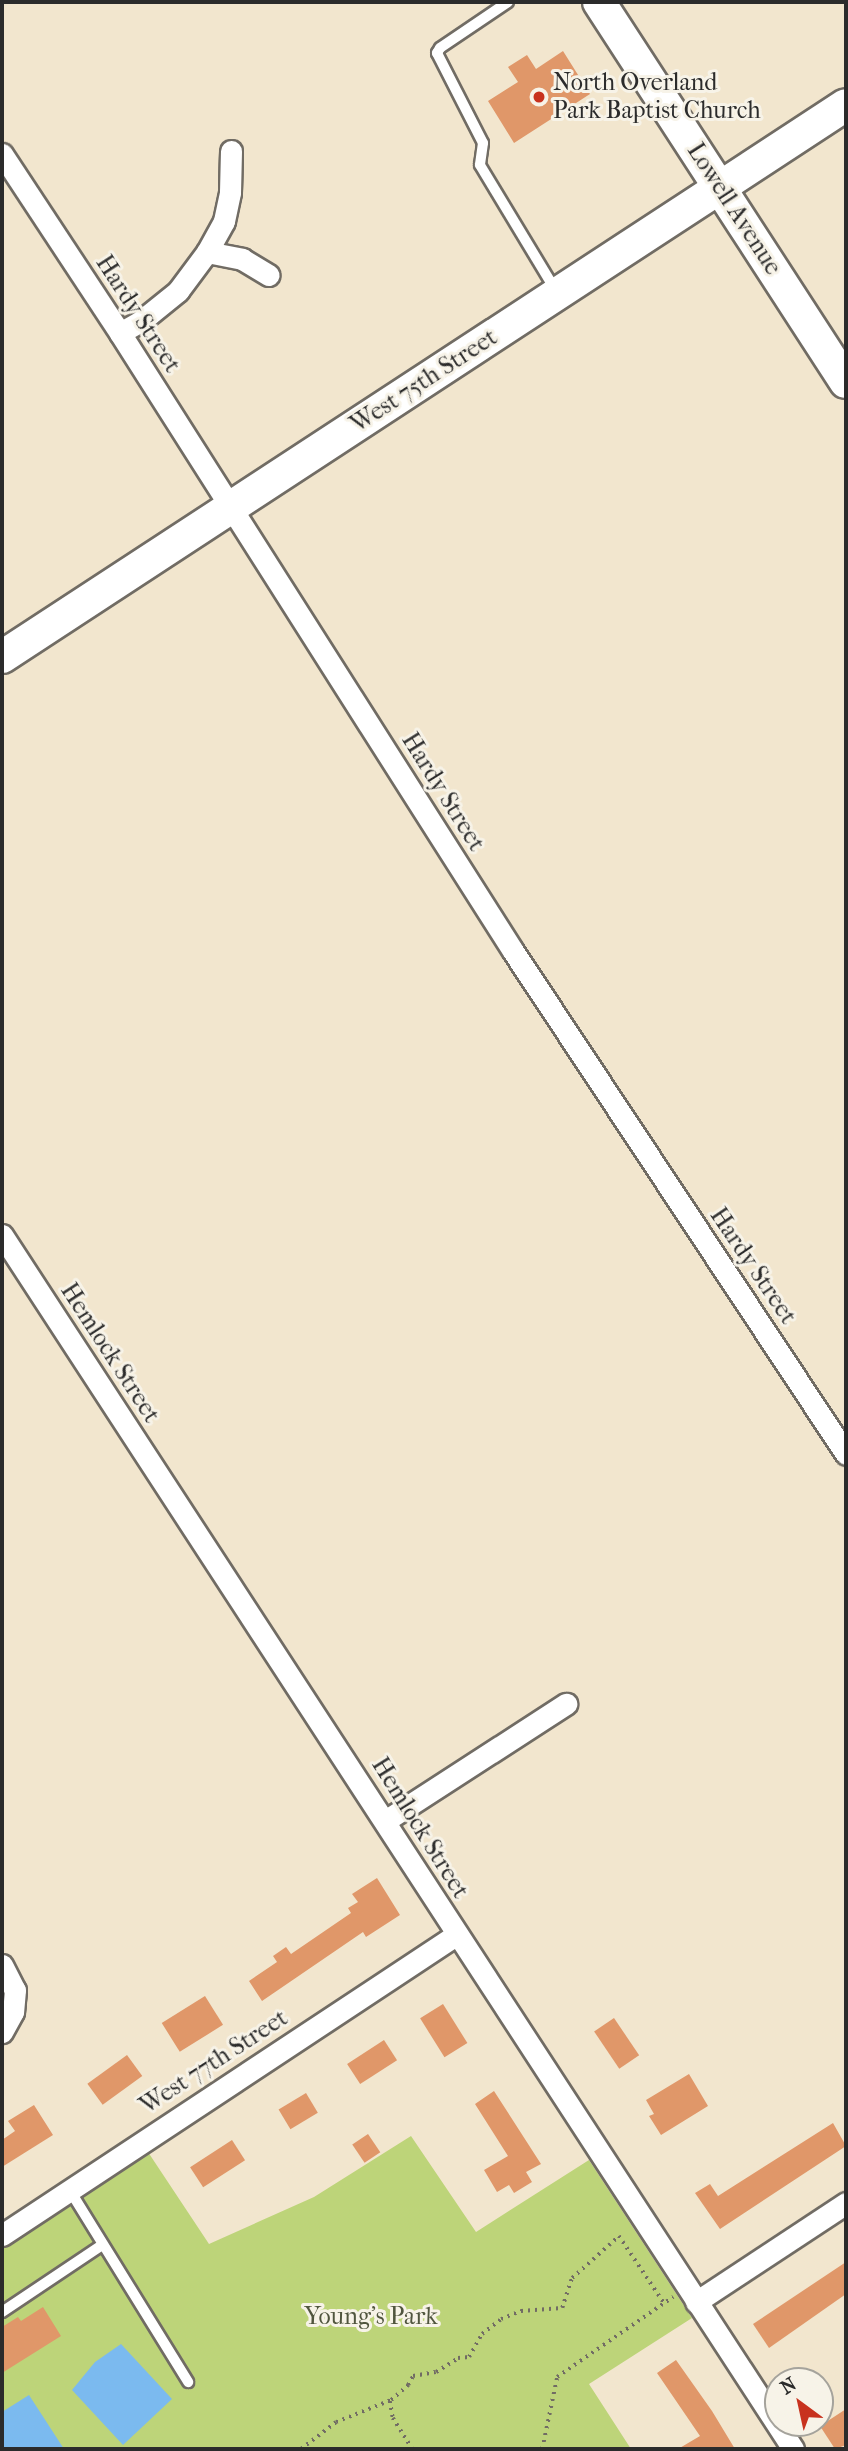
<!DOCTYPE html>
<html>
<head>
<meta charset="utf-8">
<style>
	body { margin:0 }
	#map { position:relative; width:848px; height:2451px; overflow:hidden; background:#f2e6ce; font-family:"IM FELL French Canon",serif }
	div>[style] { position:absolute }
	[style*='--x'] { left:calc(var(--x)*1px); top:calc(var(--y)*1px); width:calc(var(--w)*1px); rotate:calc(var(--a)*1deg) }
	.green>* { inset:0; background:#bdd479 }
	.water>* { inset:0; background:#7bbaef }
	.building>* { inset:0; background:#e09769; transform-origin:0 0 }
	.path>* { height:3.5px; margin-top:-1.75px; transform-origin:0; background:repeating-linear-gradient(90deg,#716c64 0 2px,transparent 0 7px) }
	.roads { filter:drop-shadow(2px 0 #716c64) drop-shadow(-2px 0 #716c64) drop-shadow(0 2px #716c64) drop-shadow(0 -2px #716c64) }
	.lane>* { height:10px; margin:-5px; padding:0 5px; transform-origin:5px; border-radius:5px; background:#fff }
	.street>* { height:21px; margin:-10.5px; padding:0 10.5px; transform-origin:10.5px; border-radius:10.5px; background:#fff }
	.secondary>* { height:32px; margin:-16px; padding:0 16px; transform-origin:16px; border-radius:16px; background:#fff }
	.dots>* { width:19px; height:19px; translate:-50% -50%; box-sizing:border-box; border:4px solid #f7f3e8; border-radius:50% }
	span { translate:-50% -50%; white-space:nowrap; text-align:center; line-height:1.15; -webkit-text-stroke:6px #f7f3e8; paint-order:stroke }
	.poi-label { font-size:24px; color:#2b2b2b }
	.left { translate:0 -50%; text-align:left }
	.street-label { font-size:24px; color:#2b2b2b }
	.park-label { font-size:24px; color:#50553e }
	.frame { position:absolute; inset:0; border:4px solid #2b2b2b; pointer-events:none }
	.north { position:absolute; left:764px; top:2367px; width:70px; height:70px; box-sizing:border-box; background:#f7f3e8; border:2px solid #a5a39c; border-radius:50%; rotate:327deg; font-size:19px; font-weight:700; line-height:28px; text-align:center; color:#2b2b2b }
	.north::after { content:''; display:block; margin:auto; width:24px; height:32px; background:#c8321e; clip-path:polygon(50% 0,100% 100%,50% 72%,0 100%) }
</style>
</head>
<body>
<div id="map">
	<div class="green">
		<i style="clip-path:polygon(411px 2136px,476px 2232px,589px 2160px,692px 2318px,589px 2384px,631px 2449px,2px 2449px,2px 2243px,146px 2149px,209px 2244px,314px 2197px)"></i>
	</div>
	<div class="water">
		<i style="clip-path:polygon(121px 2344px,172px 2399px,123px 2445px,72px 2390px,95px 2362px)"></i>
		<i style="clip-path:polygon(29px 2395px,64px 2449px,2px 2449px,2px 2412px)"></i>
	</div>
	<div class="building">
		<i style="clip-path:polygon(563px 51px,590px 94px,514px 143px,488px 101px,518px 82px,508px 67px,527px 55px,536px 69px)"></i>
		<i style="clip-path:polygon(377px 1878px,400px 1915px,366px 1937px,363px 1932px,262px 2001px,249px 1981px,277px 1962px,273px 1956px,286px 1947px,291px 1954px,351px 1913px,348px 1908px,358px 1902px,352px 1894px)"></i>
		<i style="left:205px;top:1996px;width:34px;height:51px;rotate:58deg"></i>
		<i style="left:443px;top:2004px;width:46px;height:27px;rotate:58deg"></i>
		<i style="left:614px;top:2018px;width:45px;height:24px;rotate:56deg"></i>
		<i style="left:384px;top:2040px;width:24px;height:44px;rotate:57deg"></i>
		<i style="left:127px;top:2055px;width:26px;height:49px;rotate:54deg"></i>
		<i style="clip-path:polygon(689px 2074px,708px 2106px,661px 2135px,649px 2116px,654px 2114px,646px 2100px)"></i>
		<i style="clip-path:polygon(494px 2091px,541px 2164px,526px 2172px,532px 2182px,514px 2193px,509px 2185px,497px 2192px,484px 2170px,508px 2156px,475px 2104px)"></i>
		<i style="left:306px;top:2093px;width:23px;height:32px;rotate:59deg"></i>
		<i style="clip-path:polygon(34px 2105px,53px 2135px,2px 2167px,2px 2140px,15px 2131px,8px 2121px)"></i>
		<i style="clip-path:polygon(833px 2123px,846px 2146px,720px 2229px,695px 2193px,710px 2184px,718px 2196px)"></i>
		<i style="left:368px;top:2134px;width:22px;height:19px;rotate:56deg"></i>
		<i style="left:232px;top:2140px;width:24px;height:50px;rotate:57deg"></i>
		<i style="clip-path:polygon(846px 2262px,846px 2294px,769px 2348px,753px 2324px)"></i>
		<i style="clip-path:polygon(43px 2307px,61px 2336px,2px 2373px,2px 2327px,18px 2317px,21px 2321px)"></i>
		<i style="clip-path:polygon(676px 2360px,712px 2411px,735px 2449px,678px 2449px,700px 2436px,657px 2373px)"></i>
		<i style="clip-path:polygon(846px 2409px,846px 2445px,835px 2449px,820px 2426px)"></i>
	</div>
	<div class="path">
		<i style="--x:390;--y:2401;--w:17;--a:80"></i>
		<i style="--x:393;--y:2418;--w:36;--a:58"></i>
		<i style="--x:301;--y:2449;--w:44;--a:-37.6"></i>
		<i style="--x:336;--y:2422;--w:59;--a:-21.8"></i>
		<i style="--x:391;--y:2400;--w:23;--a:-41"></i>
		<i style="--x:408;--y:2385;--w:10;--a:-61"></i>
		<i style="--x:413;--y:2376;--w:23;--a:-10"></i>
		<i style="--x:436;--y:2372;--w:26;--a:-32"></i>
		<i style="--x:458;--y:2358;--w:11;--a:-5"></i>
		<i style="--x:469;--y:2357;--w:26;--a:-61"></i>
		<i style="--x:482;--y:2334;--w:24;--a:-38"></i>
		<i style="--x:501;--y:2319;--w:22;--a:-22"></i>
		<i style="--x:521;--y:2311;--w:41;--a:-4.2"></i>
		<i style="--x:562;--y:2308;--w:32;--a:-72"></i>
		<i style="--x:572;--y:2278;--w:63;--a:-41.8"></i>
		<i style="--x:619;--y:2236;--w:81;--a:56.1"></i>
		<i style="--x:542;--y:2449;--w:74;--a:-78.2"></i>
		<i style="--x:557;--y:2377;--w:141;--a:-34.6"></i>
	</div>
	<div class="roads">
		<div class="lane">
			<i style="--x:508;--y:2;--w:82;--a:145.9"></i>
			<i style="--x:440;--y:48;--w:6;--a:121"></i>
			<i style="--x:437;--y:53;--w:101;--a:62.9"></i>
			<i style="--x:483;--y:143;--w:22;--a:98"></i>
			<i style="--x:480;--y:165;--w:147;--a:58.9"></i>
			<i style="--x:69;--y:2189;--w:227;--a:58.3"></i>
			<i style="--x:2;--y:2312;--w:120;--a:-33.8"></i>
		</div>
		<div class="street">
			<i style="--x:2;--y:154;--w:214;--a:56.6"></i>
			<i style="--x:120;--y:333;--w:732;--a:57.55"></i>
			<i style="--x:513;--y:951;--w:603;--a:56.49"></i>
			<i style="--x:207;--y:252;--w:36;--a:11"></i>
			<i style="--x:242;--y:259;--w:31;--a:31"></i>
			<i style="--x:120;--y:333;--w:24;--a:-30"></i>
			<i style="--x:141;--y:321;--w:48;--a:-39"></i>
			<i style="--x:178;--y:291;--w:49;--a:-53.4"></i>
			<i style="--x:207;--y:252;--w:35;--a:-61"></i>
			<i style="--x:224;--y:221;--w:30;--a:-78"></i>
			<i style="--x:230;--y:192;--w:41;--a:-88.6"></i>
			<i style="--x:2;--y:1235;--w:1449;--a:56.91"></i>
			<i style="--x:385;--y:1821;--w:216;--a:-32.9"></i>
			<i style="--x:2;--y:1965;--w:28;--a:63"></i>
			<i style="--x:15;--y:1990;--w:22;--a:95"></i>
			<i style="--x:13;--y:2012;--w:23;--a:119"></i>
			<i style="--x:2;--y:2235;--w:544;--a:-33.46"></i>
			<i style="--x:696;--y:2302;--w:180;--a:-33.4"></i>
		</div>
		<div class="secondary">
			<i style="--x:599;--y:2;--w:453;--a:57"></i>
			<i style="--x:2;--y:657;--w:1008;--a:-33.19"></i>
		</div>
	</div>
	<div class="dots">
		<i style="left:539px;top:97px;background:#c8321e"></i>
	</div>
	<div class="poi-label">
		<span class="left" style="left:553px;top:97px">North Overland<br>Park Baptist Church</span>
	</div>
	<div class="street-label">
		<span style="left:734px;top:209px;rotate:57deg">Lowell Avenue</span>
		<span style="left:138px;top:314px;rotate:57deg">Hardy Street</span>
		<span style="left:424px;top:381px;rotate:-33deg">West 75th Street</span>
		<span style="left:443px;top:792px;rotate:58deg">Hardy Street</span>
		<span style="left:753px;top:1266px;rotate:56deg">Hardy Street</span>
		<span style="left:110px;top:1353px;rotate:57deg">Hemlock Street</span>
		<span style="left:420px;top:1828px;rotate:58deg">Hemlock Street</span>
		<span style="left:214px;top:2062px;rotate:-33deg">West 77th Street</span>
	</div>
	<div class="park-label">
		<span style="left:371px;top:2317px">Young's Park</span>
	</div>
	<div class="frame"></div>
	<div class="north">N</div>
</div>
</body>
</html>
